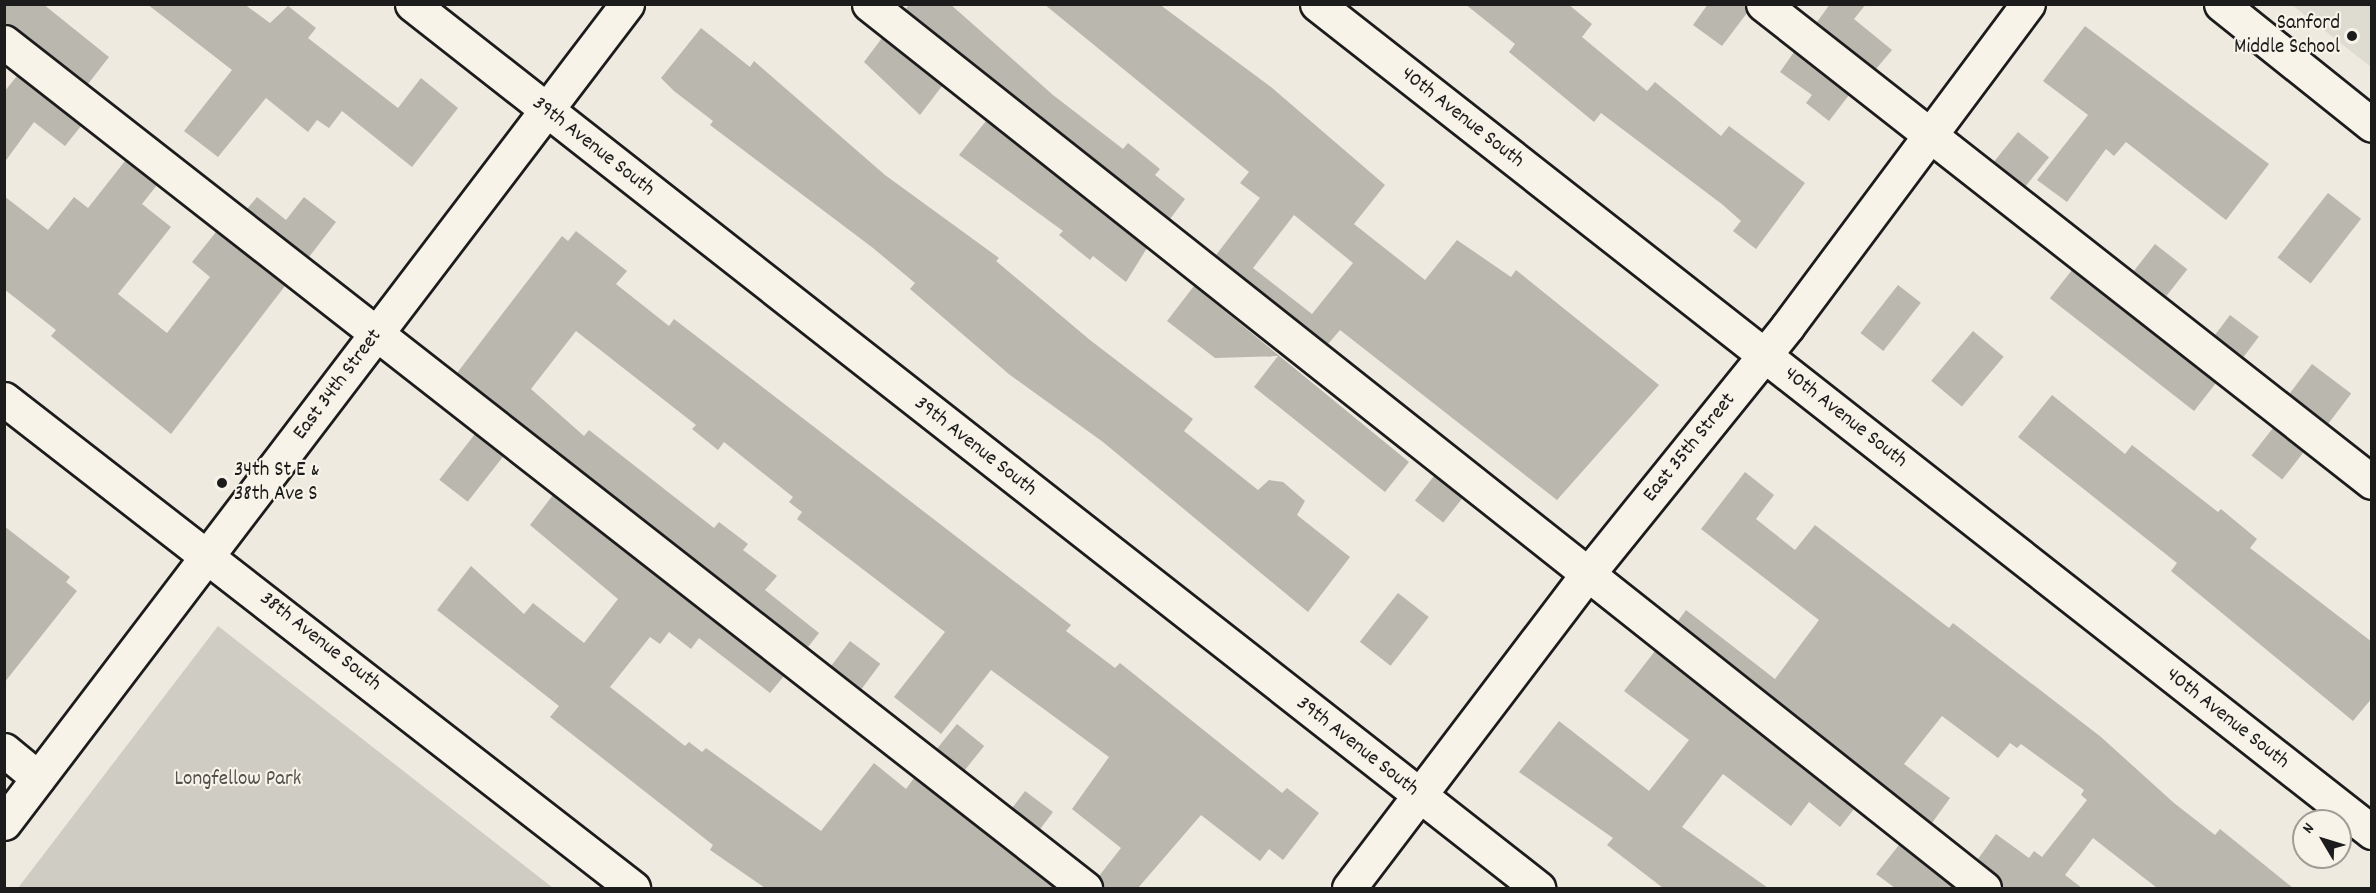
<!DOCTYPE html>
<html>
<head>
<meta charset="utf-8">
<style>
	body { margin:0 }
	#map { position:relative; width:2376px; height:893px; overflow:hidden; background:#eeeae0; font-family:Dekko,sans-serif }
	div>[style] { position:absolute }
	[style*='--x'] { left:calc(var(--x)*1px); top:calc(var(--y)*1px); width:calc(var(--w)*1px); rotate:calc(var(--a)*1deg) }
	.built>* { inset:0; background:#dedbd1 }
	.green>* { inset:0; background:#cfccc3 }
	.building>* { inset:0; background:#bab7af; transform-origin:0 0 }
	.roads { filter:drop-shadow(2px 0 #1c1c1c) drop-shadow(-2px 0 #1c1c1c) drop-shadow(0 2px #1c1c1c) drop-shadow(0 -2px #1c1c1c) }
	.minor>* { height:33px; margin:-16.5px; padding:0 16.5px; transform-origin:16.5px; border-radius:16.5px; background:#f7f3e8 }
	.dots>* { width:16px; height:16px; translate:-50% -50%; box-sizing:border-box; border:3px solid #f7f3e8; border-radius:50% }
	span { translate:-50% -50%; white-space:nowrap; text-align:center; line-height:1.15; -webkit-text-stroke:4.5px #f7f3e8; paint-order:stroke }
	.poi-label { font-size:21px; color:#1c1c1c }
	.right { translate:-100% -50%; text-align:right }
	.left { translate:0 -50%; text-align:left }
	.street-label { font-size:21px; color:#1c1c1c }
	.park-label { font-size:21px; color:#52514e }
	.frame { position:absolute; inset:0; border:6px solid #1c1c1c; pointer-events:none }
	.north { position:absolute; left:2292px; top:809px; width:60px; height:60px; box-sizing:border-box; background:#f7f3e8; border:2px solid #9f9d96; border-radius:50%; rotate:308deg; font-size:16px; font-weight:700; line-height:24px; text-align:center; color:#1c1c1c }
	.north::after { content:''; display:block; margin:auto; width:21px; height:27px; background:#1c1c1c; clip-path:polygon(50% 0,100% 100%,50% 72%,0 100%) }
</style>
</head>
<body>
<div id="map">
	<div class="built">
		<i style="clip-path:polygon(2292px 5px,2371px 5px,2371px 67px)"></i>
	</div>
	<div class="green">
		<i style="clip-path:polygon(218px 626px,553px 888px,18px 888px)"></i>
	</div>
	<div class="building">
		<i style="clip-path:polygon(4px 4px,43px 4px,109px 57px,88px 84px,4px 24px)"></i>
		<i style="clip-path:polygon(147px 4px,244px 4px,270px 23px,288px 6px,316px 28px,308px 38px,398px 108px,421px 78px,458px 108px,412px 167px,342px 111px,329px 128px,317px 120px,308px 132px,266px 98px,218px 157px,184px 131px,232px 70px)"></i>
		<i style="clip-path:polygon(909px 4px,950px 4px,1053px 95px,1123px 149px,1128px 143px,1160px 169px,1155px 175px,1185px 199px,1170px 219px,906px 9px)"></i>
		<i style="clip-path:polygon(evenodd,1044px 4px,1159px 4px,1271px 87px,1385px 185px,1354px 224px,1425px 280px,1457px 240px,1511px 277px,1516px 270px,1659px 385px,1557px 500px,1340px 330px,1328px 344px,1216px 255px,1260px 198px,1240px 183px,1249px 172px,1044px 4px,1294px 215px,1353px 263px,1312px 314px,1253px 268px,1294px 215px)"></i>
		<i style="clip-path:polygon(1465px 4px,1568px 4px,1592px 24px,1582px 37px,1647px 91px,1655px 82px,1721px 136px,1729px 126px,1805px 183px,1756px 249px,1733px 231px,1741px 221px,1723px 205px,1601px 113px,1594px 122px,1509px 52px,1515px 44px)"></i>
		<i style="clip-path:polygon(1708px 4px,1745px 4px,1747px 13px,1722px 46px,1693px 25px)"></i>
		<i style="clip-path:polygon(1830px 4px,1866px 4px,1854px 19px,1892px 50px,1876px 69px,1817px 22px)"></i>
		<i style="clip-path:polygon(2085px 26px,2269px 164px,2226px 220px,2126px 142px,2114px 156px,2106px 149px,2067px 202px,2037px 180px,2088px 115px,2043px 81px)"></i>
		<i style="clip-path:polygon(701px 28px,750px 67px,754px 61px,885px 175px,999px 258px,996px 261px,1090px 340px,1193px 419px,1184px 431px,1258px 490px,1269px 480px,1283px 482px,1305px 501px,1297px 515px,1350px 557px,1308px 612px,1103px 442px,1010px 375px,910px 289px,915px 283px,873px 248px,710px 125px,713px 121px,674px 91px,661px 78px)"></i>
		<i style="clip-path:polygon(882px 38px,942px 86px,920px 115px,864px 62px)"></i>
		<i style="clip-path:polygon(1794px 52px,1849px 95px,1829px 121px,1806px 103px,1812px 95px,1780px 72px)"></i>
		<i style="clip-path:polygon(17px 76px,81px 126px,65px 146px,34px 122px,4px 163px,4px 92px)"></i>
		<i style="clip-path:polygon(986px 121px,1147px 248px,1126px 282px,1093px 256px,1090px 260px,1059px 235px,1063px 231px,959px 155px)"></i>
		<i style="left:2018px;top:132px;width:40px;height:38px;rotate:39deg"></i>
		<i style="clip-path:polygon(125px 161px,157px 185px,142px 204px,171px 227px,118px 294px,167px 333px,210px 277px,192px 262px,216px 232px,285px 286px,171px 434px,51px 336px,56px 330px,4px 289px,4px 196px,48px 230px,74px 197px,88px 208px)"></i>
		<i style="left:2328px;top:193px;width:42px;height:82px;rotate:38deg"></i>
		<i style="clip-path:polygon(257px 197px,286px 220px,304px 197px,336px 222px,309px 257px,247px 209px)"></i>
		<i style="clip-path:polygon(576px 231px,627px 271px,616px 284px,669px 326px,674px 319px,1071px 625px,1066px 631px,1115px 668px,1120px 663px,1282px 793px,1287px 788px,1319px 813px,1283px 860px,1269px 849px,1260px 861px,1201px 815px,1138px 888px,1103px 888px,1099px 876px,1121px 848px,1072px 809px,1109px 757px,991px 670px,941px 734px,894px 697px,945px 632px,797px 519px,802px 512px,789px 502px,793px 497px,724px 442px,718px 450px,692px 429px,696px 425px,576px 331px,531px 389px,584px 436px,589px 430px,714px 528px,719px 522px,748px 544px,743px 550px,777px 576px,765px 590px,819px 633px,808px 647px,457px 373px,562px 236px,568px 241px)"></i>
		<i style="left:2155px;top:244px;width:41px;height:34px;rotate:38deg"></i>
		<i style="left:2072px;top:270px;width:183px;height:36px;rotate:38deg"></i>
		<i style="left:1898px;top:285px;width:29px;height:61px;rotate:38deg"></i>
		<i style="clip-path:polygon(1194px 286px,1409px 462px,1385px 492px,1254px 387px,1278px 356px,1215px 358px,1167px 321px)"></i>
		<i style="left:2230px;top:315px;width:36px;height:25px;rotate:37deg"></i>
		<i style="left:1973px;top:331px;width:40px;height:65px;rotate:40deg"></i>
		<i style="left:2312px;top:364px;width:49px;height:38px;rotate:37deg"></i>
		<i style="clip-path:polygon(2052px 395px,2125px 454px,2132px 445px,2218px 512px,2221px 509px,2257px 539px,2250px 548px,2372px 642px,2372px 698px,2353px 721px,2171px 571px,2177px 563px,2018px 437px)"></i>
		<i style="left:2273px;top:428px;width:39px;height:35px;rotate:38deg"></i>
		<i style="left:475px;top:434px;width:36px;height:58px;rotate:38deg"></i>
		<i style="clip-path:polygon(1745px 472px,1774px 495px,1756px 519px,1795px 550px,1815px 525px,1949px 628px,1953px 623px,2101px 737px,2174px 803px,2215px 835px,2220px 829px,2293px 888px,2157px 888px,2093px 838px,2065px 875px,2082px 888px,2002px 888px,1996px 874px,1978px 859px,1996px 834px,2029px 858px,2034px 851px,2042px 857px,2087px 800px,2081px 795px,2084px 790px,2021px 744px,2017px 748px,2010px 743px,1998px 758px,1942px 716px,1904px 764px,1950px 798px,1932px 823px,1678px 621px,1686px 610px,1775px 679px,1819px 620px,1701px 529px)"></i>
		<i style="left:1434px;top:476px;width:36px;height:31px;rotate:38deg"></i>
		<i style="clip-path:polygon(553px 495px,784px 676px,770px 693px,699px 638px,691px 649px,669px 632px,660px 644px,650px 637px,610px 687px,685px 746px,689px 742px,702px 752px,706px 748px,821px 831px,874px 763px,906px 789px,914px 778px,1055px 888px,765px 888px,710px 850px,713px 845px,550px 717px,559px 706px,437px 610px,471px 566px,524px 614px,533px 603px,584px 643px,618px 599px,530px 525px)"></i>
		<i style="clip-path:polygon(4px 526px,70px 577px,66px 582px,77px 591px,4px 683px)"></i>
		<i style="left:1398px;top:593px;width:39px;height:62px;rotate:38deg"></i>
		<i style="left:850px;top:641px;width:38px;height:31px;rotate:37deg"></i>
		<i style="clip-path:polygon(1655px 651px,1854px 809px,1840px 827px,1809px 802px,1791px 826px,1723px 774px,1682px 827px,1768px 888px,1663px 888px,1607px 845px,1613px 838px,1519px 772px,1559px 721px,1649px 791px,1689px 740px,1624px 691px)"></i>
		<i style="left:957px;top:724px;width:35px;height:32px;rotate:39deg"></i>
		<i style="left:1025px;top:791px;width:35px;height:21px;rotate:37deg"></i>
		<i style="clip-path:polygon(1899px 845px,1954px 888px,1895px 888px,1876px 874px)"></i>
	</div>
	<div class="roads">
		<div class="minor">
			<i style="--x:412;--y:4;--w:1432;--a:38.13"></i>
			<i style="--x:869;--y:4;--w:1423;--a:38.41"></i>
			<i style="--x:1317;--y:4;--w:1341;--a:38.13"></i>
			<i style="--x:1763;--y:4;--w:774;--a:38.13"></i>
			<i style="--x:2221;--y:4;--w:193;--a:38.7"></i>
			<i style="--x:4;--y:42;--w:1373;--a:38.05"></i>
			<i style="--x:4;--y:399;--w:797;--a:37.86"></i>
			<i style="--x:4;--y:750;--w:44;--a:39.5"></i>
			<i style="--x:4;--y:823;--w:1029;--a:-52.74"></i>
			<i style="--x:1349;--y:888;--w:393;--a:-52.8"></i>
			<i style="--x:1587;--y:575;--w:319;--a:-51.1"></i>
			<i style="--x:1787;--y:327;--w:403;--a:-53.3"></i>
		</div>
	</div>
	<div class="dots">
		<i style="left:2352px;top:36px;background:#1c1c1c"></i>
		<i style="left:222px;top:483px;background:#1c1c1c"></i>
	</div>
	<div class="poi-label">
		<span class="right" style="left:2340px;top:36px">Sanford<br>Middle School</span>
		<span class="left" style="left:234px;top:483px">34th St E &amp;<br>38th Ave S</span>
	</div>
	<div class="street-label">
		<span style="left:1462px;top:118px;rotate:38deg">40th Avenue South</span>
		<span style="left:593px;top:147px;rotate:38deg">39th Avenue South</span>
		<span style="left:338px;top:385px;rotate:-53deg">East 34th Street</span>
		<span style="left:1845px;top:418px;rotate:38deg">40th Avenue South</span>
		<span style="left:975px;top:447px;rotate:38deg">39th Avenue South</span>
		<span style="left:1690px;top:448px;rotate:-51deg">East 35th Street</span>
		<span style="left:320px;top:642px;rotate:38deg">38th Avenue South</span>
		<span style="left:2227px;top:719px;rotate:38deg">40th Avenue South</span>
		<span style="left:1357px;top:747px;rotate:38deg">39th Avenue South</span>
	</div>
	<div class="park-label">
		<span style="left:238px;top:780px">Longfellow Park</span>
	</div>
	<div class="frame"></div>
	<div class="north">N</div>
</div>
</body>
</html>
